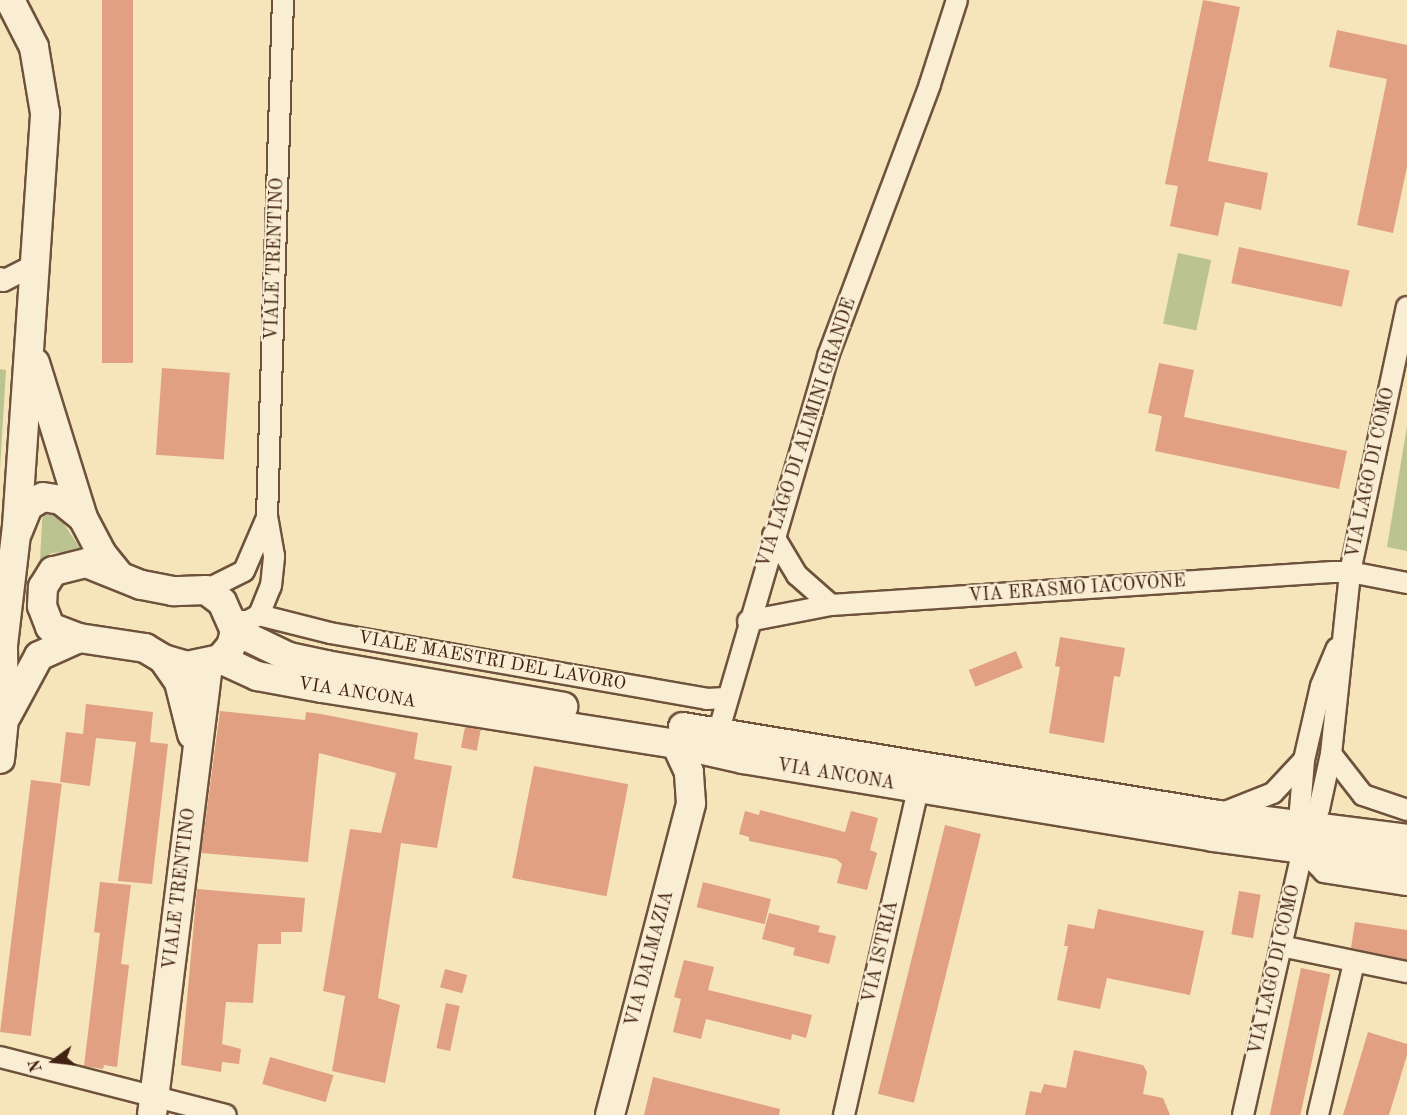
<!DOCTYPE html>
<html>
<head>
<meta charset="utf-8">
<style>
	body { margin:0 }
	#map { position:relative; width:1407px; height:1115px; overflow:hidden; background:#f6e4bb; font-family:"Old Standard TT",serif }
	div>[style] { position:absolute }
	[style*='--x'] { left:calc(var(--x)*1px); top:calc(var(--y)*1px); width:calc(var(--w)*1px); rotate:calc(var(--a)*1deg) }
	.green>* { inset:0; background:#bbc491; transform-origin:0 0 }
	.building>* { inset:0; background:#e1a082; transform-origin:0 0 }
	.roads { filter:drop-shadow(2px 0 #6e523c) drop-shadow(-2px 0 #6e523c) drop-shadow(0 2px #6e523c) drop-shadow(0 -2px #6e523c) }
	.street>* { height:20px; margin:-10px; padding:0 10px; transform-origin:10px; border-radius:10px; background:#f9edd3 }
	.secondary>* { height:28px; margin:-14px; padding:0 14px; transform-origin:14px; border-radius:14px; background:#f9edd3 }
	span { translate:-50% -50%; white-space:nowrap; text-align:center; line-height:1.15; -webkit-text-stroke:4.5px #f9edd3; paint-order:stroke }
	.street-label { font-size:18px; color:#402112 }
	.north { position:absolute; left:24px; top:1031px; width:60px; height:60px; -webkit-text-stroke:4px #f9edd3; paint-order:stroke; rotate:255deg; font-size:16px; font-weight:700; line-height:24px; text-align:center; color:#402112 }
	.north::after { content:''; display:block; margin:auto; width:21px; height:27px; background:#402112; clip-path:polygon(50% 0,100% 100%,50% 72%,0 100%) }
</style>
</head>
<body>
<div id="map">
	<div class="green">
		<i style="left:1178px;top:253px;width:34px;height:72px;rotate:12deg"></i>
		<i style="clip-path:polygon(0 369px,6px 370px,0 469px)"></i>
		<i style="clip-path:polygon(1407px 426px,1407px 551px,1387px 547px)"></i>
		<i style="clip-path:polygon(52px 511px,57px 513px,85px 556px,66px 552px,52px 553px,40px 561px,42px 520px,45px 512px)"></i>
	</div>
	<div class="building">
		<i style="left:102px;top:0;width:31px;height:363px"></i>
		<i style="clip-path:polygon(1203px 0,1240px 7px,1208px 161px,1268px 173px,1261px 210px,1225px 202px,1218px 236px,1170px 226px,1178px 186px,1165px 184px)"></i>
		<i style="clip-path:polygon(1337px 30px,1407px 45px,1407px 167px,1393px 233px,1357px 225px,1387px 79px,1329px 67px)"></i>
		<i style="left:1239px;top:247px;width:113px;height:37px;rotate:12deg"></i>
		<i style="clip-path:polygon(1159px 363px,1194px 370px,1184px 417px,1347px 451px,1339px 489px,1155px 451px,1162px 416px,1148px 413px)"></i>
		<i style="left:162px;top:368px;width:68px;height:87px;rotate:4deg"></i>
		<i style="clip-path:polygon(1060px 637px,1125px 648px,1120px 677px,1114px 676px,1104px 743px,1049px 733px,1060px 667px,1055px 666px)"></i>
		<i style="left:1016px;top:651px;width:18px;height:51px;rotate:68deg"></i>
		<i style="clip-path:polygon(86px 704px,153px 712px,150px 742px,168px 744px,152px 884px,118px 881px,136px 742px,96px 738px,90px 786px,60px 782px,66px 732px,83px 734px)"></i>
		<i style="clip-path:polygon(220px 711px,305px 720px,306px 712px,321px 714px,418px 733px,414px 759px,452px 766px,437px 848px,401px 843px,378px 998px,400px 1005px,385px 1083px,332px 1071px,345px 996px,323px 991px,350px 829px,381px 833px,396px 773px,319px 753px,308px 862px,201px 853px)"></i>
		<i style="left:465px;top:727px;width:16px;height:21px;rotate:11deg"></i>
		<i style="left:534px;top:766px;width:96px;height:114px;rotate:11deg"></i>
		<i style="left:31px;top:780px;width:31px;height:254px;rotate:7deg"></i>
		<i style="clip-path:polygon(760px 810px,845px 832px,851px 811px,878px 818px,870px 850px,877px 853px,867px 890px,837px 883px,842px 864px,836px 859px,749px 841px,749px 837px,739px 834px,745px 811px,759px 815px)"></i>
		<i style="left:945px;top:825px;width:37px;height:277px;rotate:14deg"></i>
		<i style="clip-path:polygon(100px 882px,131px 885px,121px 964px,129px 965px,117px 1067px,104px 1065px,103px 1069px,84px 1066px,100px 933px,94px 932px)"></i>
		<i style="left:703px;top:882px;width:70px;height:26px;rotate:14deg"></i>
		<i style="clip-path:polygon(197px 889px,305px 898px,302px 932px,281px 932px,281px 944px,258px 944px,253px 1003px,226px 1002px,222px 1044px,241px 1049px,239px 1064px,222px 1062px,221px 1072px,181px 1065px)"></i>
		<i style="left:1239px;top:891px;width:22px;height:44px;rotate:10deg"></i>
		<i style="clip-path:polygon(1098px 909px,1204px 931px,1190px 995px,1107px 978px,1100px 1009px,1057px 1000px,1068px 946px,1064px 946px,1068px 924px,1094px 929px)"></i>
		<i style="clip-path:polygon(769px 913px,820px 926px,818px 932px,836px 936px,829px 964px,793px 955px,795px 948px,762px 939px)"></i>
		<i style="clip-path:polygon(1355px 922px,1407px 930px,1407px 960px,1351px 948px)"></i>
		<i style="clip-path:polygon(684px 960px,714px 967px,708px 990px,812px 1015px,806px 1038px,792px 1034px,791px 1040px,706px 1019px,701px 1039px,673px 1032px,681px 999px,674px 997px)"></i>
		<i style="left:1301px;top:968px;width:30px;height:150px;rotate:12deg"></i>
		<i style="left:445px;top:969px;width:23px;height:19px;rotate:15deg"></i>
		<i style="left:446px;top:1003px;width:14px;height:46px;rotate:12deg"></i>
		<i style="clip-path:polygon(1368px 1032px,1407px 1044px,1407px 1055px,1389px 1115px,1343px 1115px)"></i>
		<i style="clip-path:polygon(1074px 1050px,1143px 1065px,1147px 1072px,1143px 1094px,1163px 1098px,1170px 1115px,1025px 1115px,1030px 1091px,1041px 1093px,1044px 1084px,1066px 1088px)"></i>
		<i style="left:270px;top:1057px;width:66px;height:28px;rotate:16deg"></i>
		<i style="clip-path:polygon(653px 1077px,780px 1109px,779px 1115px,644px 1115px)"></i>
	</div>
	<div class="roads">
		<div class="street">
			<i style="--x:0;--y:278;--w:4;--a:45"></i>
			<i style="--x:3;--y:281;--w:35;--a:-27"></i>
			<i style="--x:773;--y:535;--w:47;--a:59"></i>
			<i style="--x:797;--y:575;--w:45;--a:41.4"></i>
			<i style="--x:206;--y:590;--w:42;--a:-26.6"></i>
			<i style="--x:244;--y:571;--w:56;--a:-66.7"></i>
			<i style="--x:259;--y:615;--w:73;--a:14.2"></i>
			<i style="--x:330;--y:633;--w:383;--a:9.9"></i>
			<i style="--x:707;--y:699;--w:19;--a:-3"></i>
			<i style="--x:233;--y:621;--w:15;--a:0"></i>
			<i style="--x:248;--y:621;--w:13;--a:-29"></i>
			<i style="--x:259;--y:615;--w:31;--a:-68"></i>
			<i style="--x:271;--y:586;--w:30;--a:-84"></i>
			<i style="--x:274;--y:556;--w:40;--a:-100"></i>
			<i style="--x:267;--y:517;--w:517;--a:-88.23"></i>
			<i style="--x:748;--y:621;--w:85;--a:-10.9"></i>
			<i style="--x:831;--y:605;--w:503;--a:-3.76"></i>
			<i style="--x:1333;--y:572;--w:17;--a:0"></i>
			<i style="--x:1350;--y:572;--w:58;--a:10.9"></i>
			<i style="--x:718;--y:733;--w:393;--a:-73.7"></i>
			<i style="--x:828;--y:356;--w:290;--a:-69.4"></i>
			<i style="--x:930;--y:84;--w:88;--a:-72.2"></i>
			<i style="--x:1331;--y:754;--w:52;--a:52"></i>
			<i style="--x:1363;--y:795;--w:46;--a:18.8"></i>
			<i style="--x:1304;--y:760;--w:50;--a:94.6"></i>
			<i style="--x:1300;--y:810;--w:18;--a:63"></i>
			<i style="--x:1220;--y:814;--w:57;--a:-21.6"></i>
			<i style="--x:1273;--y:793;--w:45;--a:-46.8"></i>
			<i style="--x:1304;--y:760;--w:76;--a:-77.1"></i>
			<i style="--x:1321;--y:686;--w:41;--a:-67.2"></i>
			<i style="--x:1302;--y:849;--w:32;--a:46"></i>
			<i style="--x:1324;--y:872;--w:84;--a:8.9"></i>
			<i style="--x:1281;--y:946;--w:129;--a:11.7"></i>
			<i style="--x:0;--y:1057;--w:233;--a:14.4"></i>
			<i style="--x:844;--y:1115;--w:335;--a:-77.2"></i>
			<i style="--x:1243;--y:1115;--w:296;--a:-77.3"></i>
			<i style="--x:1308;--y:826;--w:20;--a:-57"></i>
			<i style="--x:1319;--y:809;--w:56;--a:-77.7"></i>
			<i style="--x:1331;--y:754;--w:183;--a:-84"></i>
			<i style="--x:1350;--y:572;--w:271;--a:-77.9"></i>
			<i style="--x:1318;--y:1115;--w:156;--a:-76.7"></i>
		</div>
		<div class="secondary">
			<i style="--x:35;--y:363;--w:162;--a:72.8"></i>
			<i style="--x:18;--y:531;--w:27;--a:-68"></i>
			<i style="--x:28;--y:506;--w:17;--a:-31"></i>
			<i style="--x:43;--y:497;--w:18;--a:9"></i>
			<i style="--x:61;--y:500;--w:28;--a:39"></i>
			<i style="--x:83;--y:518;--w:41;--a:62.2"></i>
			<i style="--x:102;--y:554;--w:28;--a:51"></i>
			<i style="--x:235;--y:631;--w:60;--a:25.7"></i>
			<i style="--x:289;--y:657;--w:38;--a:12"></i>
			<i style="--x:326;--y:665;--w:241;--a:10"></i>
			<i style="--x:163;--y:659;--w:28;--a:55"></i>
			<i style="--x:179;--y:682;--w:54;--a:76"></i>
			<i style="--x:220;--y:659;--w:41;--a:24.7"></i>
			<i style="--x:257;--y:676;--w:66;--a:10.5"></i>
			<i style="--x:322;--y:688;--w:358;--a:9"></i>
			<i style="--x:676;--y:744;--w:69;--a:12.6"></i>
			<i style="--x:743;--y:759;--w:476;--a:9.4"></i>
			<i style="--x:1213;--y:837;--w:196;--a:7.6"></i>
			<i style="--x:7;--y:715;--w:67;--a:-61.5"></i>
			<i style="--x:39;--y:656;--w:44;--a:-24.2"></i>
			<i style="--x:79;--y:638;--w:67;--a:8.6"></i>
			<i style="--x:145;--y:648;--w:21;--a:31"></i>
			<i style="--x:163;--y:659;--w:25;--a:16"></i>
			<i style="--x:187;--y:666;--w:34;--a:-12"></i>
			<i style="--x:220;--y:659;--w:17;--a:-50"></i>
			<i style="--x:231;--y:646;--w:16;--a:-75"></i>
			<i style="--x:235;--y:631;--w:32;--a:-114"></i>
			<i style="--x:222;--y:602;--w:20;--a:-143"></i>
			<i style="--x:206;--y:590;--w:33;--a:178"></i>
			<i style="--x:173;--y:591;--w:33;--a:-169"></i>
			<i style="--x:141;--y:585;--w:59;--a:-158.2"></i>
			<i style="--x:86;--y:563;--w:34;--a:166"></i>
			<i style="--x:53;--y:571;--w:19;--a:122"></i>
			<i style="--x:43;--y:587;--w:19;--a:93"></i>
			<i style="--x:42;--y:606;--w:22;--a:69"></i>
			<i style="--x:50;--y:627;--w:31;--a:21"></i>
			<i style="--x:683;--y:727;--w:542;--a:9.34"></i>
			<i style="--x:1218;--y:815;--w:191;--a:7.2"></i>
			<i style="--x:0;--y:759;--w:40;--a:-84.3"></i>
			<i style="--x:4;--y:719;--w:74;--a:-90.8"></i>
			<i style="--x:3;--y:645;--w:120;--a:-83.3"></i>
			<i style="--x:17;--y:526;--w:414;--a:-86.1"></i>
			<i style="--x:45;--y:113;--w:67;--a:-99.5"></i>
			<i style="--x:34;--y:47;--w:53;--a:-117.1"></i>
			<i style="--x:152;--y:1115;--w:454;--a:-82.9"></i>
			<i style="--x:610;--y:1115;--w:322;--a:-75.4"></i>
			<i style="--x:691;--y:803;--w:31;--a:-94"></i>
			<i style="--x:689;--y:772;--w:31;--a:-115"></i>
		</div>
	</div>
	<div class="street-label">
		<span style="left:275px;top:259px;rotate:-88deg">VIALE TRENTINO</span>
		<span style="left:807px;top:433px;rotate:-72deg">VIA LAGO DI ALIMINI GRANDE</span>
		<span style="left:1371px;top:473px;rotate:-78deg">VIA LAGO DI COMO</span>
		<span style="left:1077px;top:589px;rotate:-4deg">VIA ERASMO IACOVONE</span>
		<span style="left:492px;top:661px;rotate:10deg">VIALE MAESTRI DEL LAVORO</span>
		<span style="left:357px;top:693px;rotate:9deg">VIA ANCONA</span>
		<span style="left:836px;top:775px;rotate:9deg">VIA ANCONA</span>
		<span style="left:180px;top:889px;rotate:-83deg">VIALE TRENTINO</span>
		<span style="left:881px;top:952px;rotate:-77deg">VIA ISTRIA</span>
		<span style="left:650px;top:959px;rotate:-75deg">VIA DALMAZIA</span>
		<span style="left:1275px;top:970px;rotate:-77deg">VIA LAGO DI COMO</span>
	</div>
	<div class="north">N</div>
</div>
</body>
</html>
